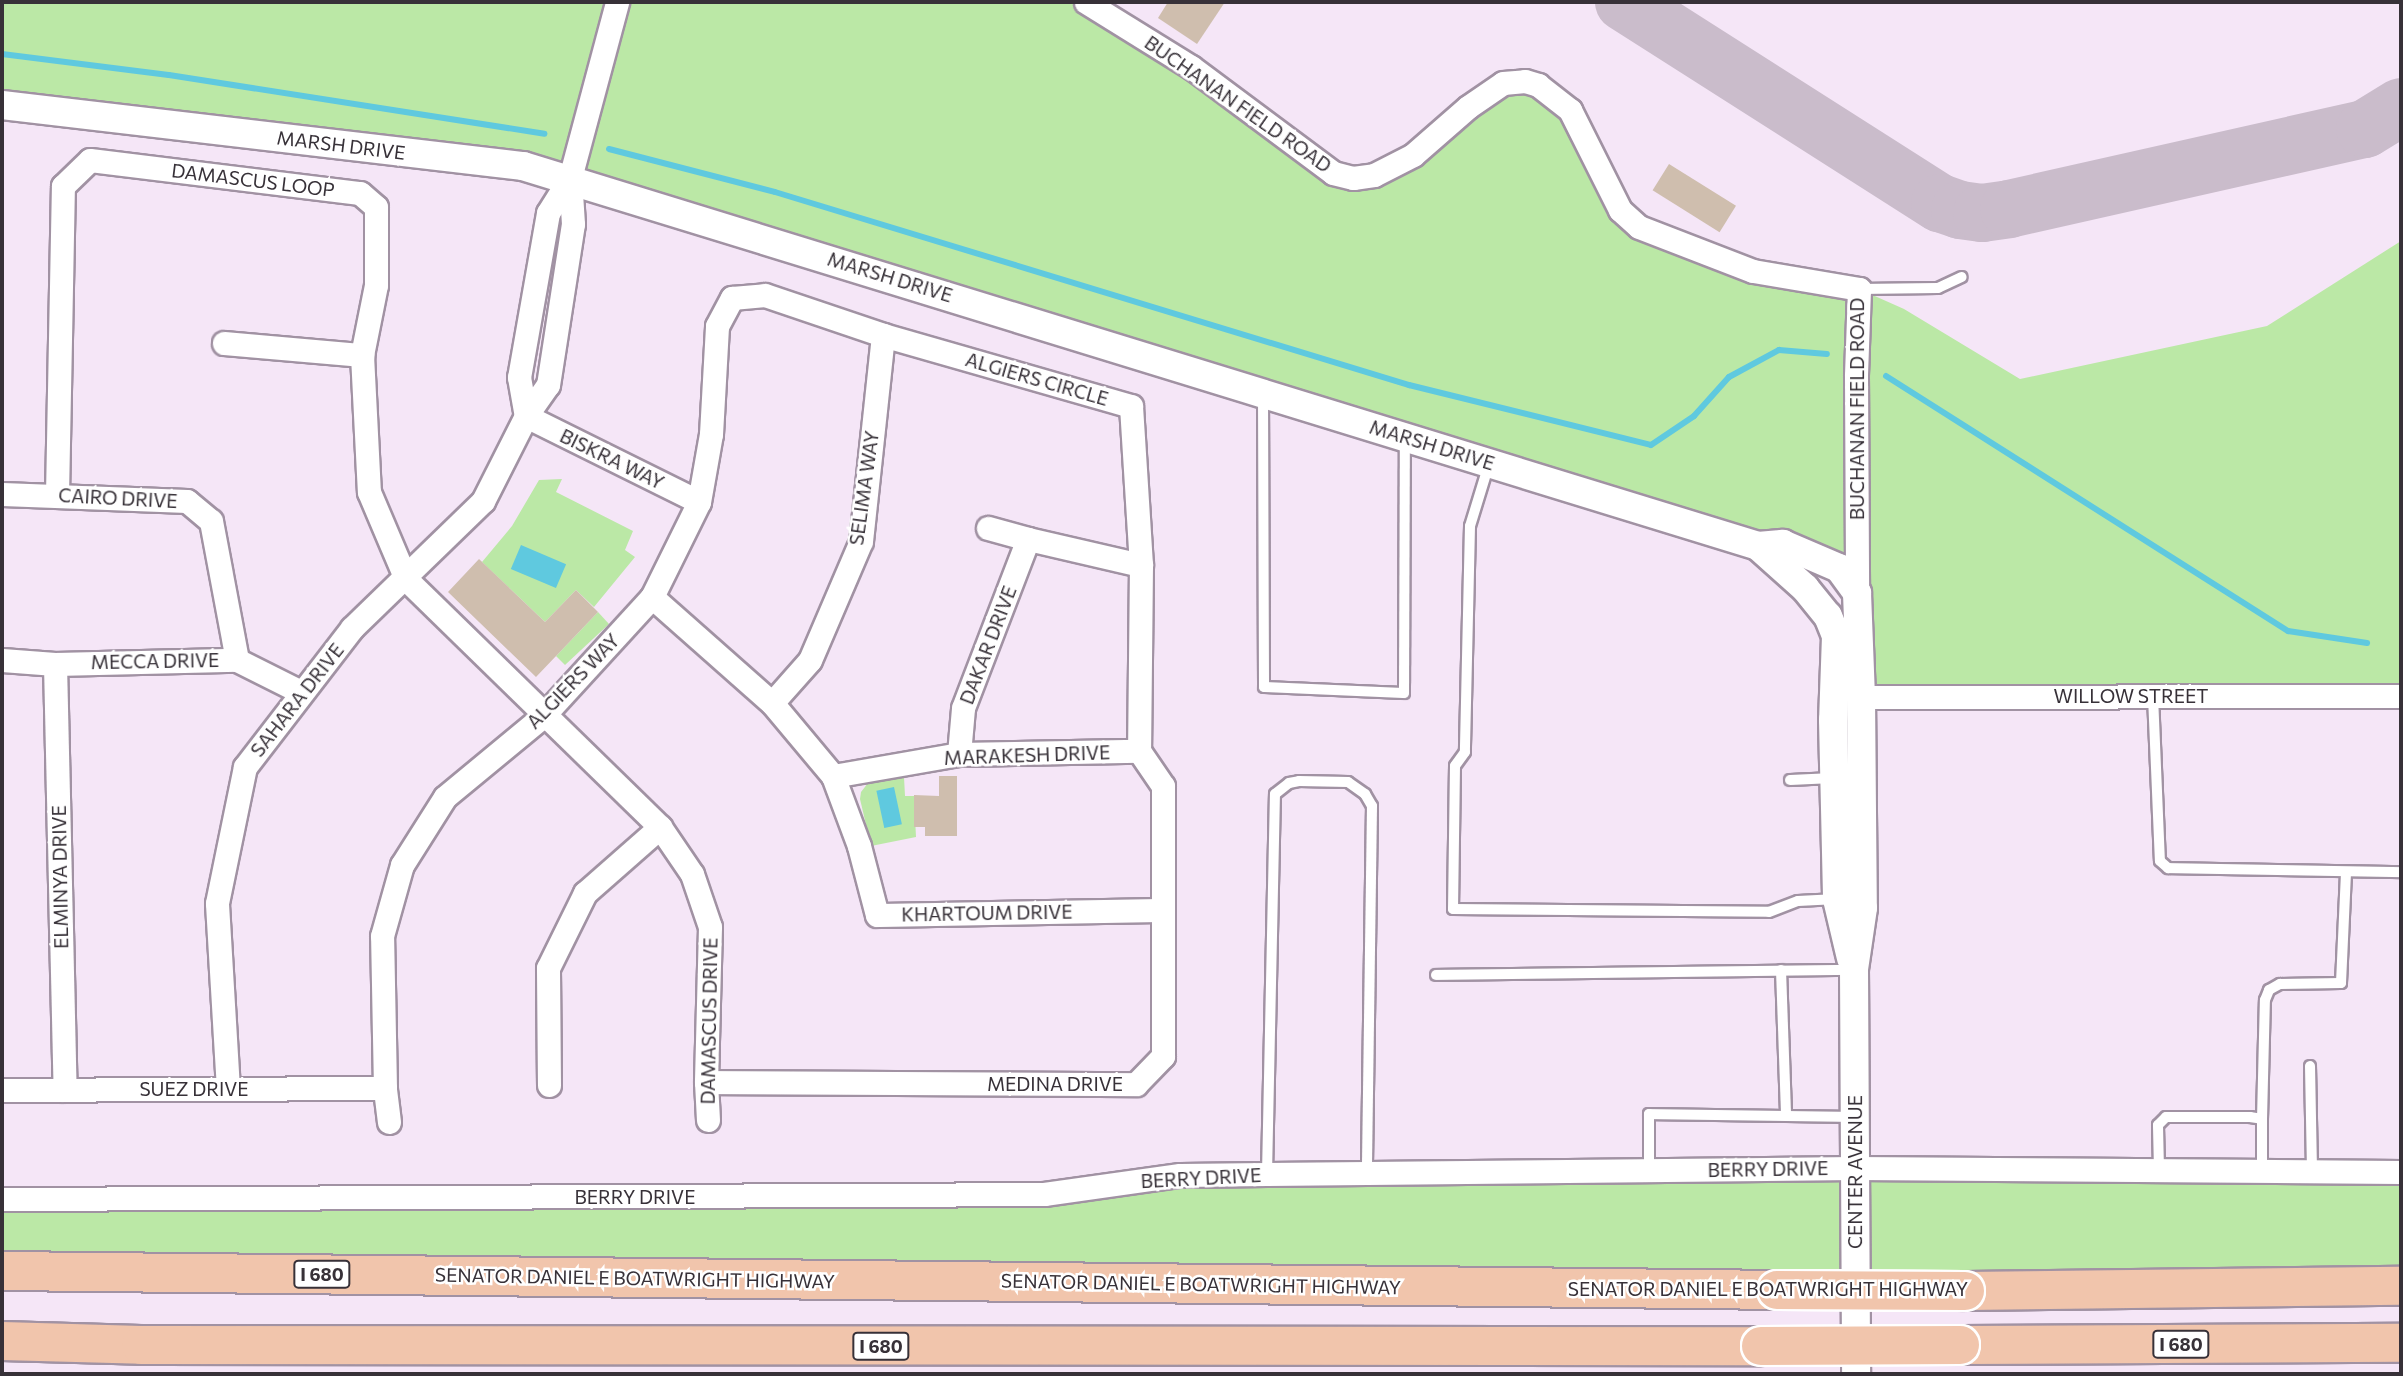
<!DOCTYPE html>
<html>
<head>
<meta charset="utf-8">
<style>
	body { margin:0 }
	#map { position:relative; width:2403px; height:1376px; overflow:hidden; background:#f5e6f7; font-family:Commissioner,sans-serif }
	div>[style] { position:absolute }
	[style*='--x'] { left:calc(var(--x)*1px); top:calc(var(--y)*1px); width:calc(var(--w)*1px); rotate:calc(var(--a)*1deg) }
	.green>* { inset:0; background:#bbe8a6 }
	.water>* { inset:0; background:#5fc9df; transform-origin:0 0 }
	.stream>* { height:6px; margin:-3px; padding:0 3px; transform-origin:3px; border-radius:3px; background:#5fc9df }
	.taxiway>* { height:58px; margin:-29px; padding:0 29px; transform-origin:29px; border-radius:29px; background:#cabccb }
	.building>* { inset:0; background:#cfbeae; transform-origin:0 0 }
	.roads { filter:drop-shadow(2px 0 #a192a3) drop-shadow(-2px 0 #a192a3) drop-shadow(0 2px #a192a3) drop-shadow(0 -2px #a192a3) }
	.service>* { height:10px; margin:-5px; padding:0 5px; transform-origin:5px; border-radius:5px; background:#fff }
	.minor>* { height:23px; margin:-11.5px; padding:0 11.5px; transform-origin:11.5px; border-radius:11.5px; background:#fff }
	.tertiary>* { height:28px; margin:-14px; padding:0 14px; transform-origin:14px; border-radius:14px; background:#fff }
	.motorway>* { height:38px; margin:-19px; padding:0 19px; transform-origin:19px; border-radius:19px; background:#f1c5ac }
	.bridges { filter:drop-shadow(2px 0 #fff) drop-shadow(-2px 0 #fff) drop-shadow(0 2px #fff) drop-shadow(0 -2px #fff) }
	.motorway-bridge>* { height:38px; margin:-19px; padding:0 19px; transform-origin:19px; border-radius:19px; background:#f1c5ac }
	span { translate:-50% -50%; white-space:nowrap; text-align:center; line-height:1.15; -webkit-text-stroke:5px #fff; paint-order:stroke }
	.shield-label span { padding:2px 5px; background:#fff; border:2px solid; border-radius:5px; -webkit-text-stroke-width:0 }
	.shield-label { font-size:18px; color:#373138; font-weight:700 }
	.street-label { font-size:19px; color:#373138 }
	.frame { position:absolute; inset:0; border:4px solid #373138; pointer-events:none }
</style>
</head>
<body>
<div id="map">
	<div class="green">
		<i style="clip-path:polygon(2px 2px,1086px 2px,1191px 67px,1333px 172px,1353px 178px,1374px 175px,1393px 167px,1503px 83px,1525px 81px,1538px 85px,1570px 110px,1620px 210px,1639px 227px,1753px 271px,1859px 289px,1904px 309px,2020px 379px,2267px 326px,2401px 241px,2401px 694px,1861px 697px,1848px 587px,1839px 568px,1783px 544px,1758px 546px,523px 166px,2px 105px)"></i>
		<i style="clip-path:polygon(562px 479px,556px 492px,633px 531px,625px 550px,635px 557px,594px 607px,576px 590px,545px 622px,482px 562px,512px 526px,539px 480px)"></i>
		<i style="clip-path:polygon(598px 612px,609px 624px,565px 665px,556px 656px)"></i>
		<i style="clip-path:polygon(904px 777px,905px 796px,914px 796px,916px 837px,871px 846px,860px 799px,861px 792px,868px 783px)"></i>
		<i style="clip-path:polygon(2401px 1172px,2401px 1286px,2px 1271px,2px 1199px,1044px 1194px,1180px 1175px)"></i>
	</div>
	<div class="water">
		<i style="left:521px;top:545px;width:49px;height:26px;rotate:23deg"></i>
		<i style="left:894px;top:787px;width:38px;height:18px;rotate:78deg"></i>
	</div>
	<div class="stream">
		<i style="--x:2;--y:54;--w:168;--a:7.2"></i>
		<i style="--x:169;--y:75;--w:380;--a:8.9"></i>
		<i style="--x:609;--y:149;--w:171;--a:14.5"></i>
		<i style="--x:775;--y:192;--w:663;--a:16.93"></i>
		<i style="--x:1409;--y:385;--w:249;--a:13.9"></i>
		<i style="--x:1651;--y:445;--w:52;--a:-34"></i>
		<i style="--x:1694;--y:416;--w:52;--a:-48.1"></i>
		<i style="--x:1729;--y:377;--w:57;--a:-28.4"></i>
		<i style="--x:1779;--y:350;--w:48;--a:4.8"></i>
		<i style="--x:1886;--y:376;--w:476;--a:32.4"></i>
		<i style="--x:2288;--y:631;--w:80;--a:8.6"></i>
	</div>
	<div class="taxiway">
		<i style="--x:1624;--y:2;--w:375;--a:32.5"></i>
		<i style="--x:1940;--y:203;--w:21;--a:19"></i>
		<i style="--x:1960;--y:210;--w:22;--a:8"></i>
		<i style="--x:1982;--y:213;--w:27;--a:-8"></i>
		<i style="--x:2009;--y:209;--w:365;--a:-12.7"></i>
		<i style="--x:2365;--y:129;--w:42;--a:-31.4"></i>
	</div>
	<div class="building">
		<i style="clip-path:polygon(1168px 2px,1225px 2px,1197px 44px,1158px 18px)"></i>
		<i style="left:1669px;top:164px;width:79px;height:31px;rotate:32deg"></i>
		<i style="clip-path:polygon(479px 559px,545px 622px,576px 590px,598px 612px,536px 677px,448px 592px)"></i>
		<i style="clip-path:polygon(939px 776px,957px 776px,957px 836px,925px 836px,925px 827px,914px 827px,914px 795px,939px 796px)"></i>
	</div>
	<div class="roads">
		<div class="service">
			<i style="--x:1859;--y:289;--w:79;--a:-0.7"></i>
			<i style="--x:1938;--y:288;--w:26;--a:-25"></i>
			<i style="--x:1263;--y:396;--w:291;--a:89.8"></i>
			<i style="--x:1264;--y:687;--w:140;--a:2.5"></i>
			<i style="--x:1404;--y:693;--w:253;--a:-89.8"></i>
			<i style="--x:1489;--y:464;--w:65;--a:107"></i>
			<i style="--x:1470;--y:526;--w:226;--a:91.3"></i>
			<i style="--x:1465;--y:752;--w:17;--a:126"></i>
			<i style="--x:1455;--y:766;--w:143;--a:90.8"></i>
			<i style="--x:1453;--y:909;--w:316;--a:0.5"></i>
			<i style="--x:1769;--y:912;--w:31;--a:-21"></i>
			<i style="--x:1798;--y:901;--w:39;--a:-3"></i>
			<i style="--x:2153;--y:696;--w:165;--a:87.6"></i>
			<i style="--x:2160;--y:861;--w:11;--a:41"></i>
			<i style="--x:2168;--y:868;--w:233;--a:1"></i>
			<i style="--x:1790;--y:780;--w:43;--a:-2.7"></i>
			<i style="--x:1781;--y:970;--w:146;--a:88"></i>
			<i style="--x:1436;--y:975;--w:415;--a:-0.7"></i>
			<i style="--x:2310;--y:1066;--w:106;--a:88.9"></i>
			<i style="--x:2262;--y:1119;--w:119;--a:-88.6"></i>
			<i style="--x:2265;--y:1000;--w:11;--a:-68"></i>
			<i style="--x:2269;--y:990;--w:13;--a:-29"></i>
			<i style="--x:2280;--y:984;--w:61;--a:-0.9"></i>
			<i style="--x:2341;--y:983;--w:111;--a:-87.4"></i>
			<i style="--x:2159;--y:1170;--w:45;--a:-91.3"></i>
			<i style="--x:2158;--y:1125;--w:11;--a:-45"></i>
			<i style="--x:2166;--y:1117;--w:84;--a:0"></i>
			<i style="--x:2250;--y:1117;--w:12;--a:9"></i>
			<i style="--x:2262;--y:1119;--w:52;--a:90"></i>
			<i style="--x:1649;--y:1171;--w:57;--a:-90"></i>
			<i style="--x:1649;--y:1114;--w:203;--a:0.8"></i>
			<i style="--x:1267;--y:1174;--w:380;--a:-88.8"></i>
			<i style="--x:1275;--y:794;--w:18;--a:-38"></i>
			<i style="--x:1289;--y:783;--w:10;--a:-11"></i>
			<i style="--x:1299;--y:781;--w:49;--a:1.2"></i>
			<i style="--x:1348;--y:782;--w:21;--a:35"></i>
			<i style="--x:1365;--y:794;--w:14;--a:60"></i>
			<i style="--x:1372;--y:806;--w:367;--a:90.8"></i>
		</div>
		<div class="minor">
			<i style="--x:1086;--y:2;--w:123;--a:31.8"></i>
			<i style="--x:1191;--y:67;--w:177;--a:36.7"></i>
			<i style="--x:1333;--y:173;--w:21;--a:14"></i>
			<i style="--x:1353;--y:178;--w:21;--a:-8"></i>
			<i style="--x:1374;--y:175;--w:44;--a:-27.1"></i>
			<i style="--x:1413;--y:155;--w:73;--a:-41.1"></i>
			<i style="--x:1468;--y:107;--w:42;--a:-34.4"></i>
			<i style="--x:1503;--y:83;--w:22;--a:-5"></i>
			<i style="--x:1525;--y:81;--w:14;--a:17"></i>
			<i style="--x:1538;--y:85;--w:41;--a:38"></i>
			<i style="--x:1570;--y:110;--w:112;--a:63.4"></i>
			<i style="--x:1620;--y:210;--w:25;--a:42"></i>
			<i style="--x:1639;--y:227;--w:122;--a:21.1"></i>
			<i style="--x:1753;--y:271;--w:108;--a:9.6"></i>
			<i style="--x:1859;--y:289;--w:87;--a:92"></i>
			<i style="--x:1856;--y:376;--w:217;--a:89.7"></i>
			<i style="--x:570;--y:178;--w:41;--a:122.2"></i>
			<i style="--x:548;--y:213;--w:167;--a:100"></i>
			<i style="--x:519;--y:377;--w:40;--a:80"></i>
			<i style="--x:526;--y:416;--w:38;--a:-55"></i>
			<i style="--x:548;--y:385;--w:163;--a:-81.2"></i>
			<i style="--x:573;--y:224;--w:46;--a:-93.7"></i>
			<i style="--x:570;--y:178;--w:182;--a:-75"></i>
			<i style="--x:224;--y:343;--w:139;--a:5"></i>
			<i style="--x:2;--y:494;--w:185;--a:2.2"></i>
			<i style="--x:187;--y:501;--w:31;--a:40"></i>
			<i style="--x:211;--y:521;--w:141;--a:79.4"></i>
			<i style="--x:57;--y:495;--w:309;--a:-88.9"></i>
			<i style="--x:63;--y:186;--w:37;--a:-44"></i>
			<i style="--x:90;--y:160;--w:272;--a:7"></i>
			<i style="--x:360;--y:193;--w:21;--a:41"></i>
			<i style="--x:376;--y:207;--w:78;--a:90"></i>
			<i style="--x:376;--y:285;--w:71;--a:101.3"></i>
			<i style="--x:362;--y:355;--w:137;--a:87.1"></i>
			<i style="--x:369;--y:492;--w:95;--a:67"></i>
			<i style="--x:406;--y:579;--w:355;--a:44.3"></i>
			<i style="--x:660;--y:827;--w:57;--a:55.8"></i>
			<i style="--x:692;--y:874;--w:56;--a:71.2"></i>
			<i style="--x:710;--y:927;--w:155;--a:91.5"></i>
			<i style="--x:706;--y:1082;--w:38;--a:87"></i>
			<i style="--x:988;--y:528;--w:41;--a:15.4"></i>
			<i style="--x:652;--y:597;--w:160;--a:41.5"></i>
			<i style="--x:772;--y:703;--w:95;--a:50.1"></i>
			<i style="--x:833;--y:776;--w:75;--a:69.6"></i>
			<i style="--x:859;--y:846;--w:71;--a:75.4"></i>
			<i style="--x:877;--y:915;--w:285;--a:-1"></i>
			<i style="--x:2;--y:660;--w:53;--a:4.3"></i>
			<i style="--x:55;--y:664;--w:182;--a:-1.3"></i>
			<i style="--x:237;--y:660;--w:72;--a:26.6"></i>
			<i style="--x:55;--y:664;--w:426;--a:88.7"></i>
			<i style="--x:1861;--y:697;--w:540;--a:-0.11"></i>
			<i style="--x:772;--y:703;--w:57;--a:-48.5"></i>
			<i style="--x:810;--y:660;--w:129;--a:-66.8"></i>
			<i style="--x:861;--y:541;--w:207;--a:-83.9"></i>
			<i style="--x:959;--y:754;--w:46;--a:-85"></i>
			<i style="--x:963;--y:708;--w:181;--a:-69"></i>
			<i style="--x:1028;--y:539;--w:116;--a:13"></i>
			<i style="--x:833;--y:776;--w:128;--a:-9.9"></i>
			<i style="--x:959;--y:754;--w:180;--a:-1"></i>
			<i style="--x:706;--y:1082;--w:430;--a:0.3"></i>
			<i style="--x:1136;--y:1084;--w:39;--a:-46"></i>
			<i style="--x:1163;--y:1056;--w:270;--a:-90"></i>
			<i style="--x:1163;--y:786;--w:42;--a:-124.4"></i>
			<i style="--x:549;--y:1085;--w:117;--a:-90.5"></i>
			<i style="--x:548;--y:968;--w:84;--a:-63.7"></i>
			<i style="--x:585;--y:893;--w:100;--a:-41.3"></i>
			<i style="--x:228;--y:1089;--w:186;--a:-93.4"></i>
			<i style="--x:217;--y:903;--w:139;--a:-78.4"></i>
			<i style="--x:245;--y:767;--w:175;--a:-52.4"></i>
			<i style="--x:352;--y:628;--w:182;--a:-44.1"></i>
			<i style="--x:483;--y:501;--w:95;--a:-63.2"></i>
			<i style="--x:526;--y:416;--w:193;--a:26.4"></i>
			<i style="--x:2;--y:1090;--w:383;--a:-0.3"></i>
			<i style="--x:389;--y:1122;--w:34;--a:-97"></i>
			<i style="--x:385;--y:1088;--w:152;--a:-91.1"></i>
			<i style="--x:382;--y:936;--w:74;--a:-74.3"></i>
			<i style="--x:402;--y:865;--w:80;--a:-57.7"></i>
			<i style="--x:445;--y:797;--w:127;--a:-39.6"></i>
			<i style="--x:543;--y:716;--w:161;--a:-47.5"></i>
			<i style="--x:652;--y:597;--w:106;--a:-63.7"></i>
			<i style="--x:699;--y:502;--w:69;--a:-80"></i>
			<i style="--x:711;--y:434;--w:108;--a:-86.8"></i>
			<i style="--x:717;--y:326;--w:32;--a:-62"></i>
			<i style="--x:732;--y:298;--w:33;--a:-5"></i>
			<i style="--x:765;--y:295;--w:125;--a:18.7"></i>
			<i style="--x:883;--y:335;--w:258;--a:16"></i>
			<i style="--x:1131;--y:406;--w:159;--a:86.4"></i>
			<i style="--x:1141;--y:565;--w:186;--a:90.6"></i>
			<i style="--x:2;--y:1199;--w:1042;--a:-0.27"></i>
			<i style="--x:1044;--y:1194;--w:137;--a:-8"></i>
			<i style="--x:1180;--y:1175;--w:87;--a:-0.7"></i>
			<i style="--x:1267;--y:1174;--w:588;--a:-0.58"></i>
			<i style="--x:1855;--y:1168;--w:546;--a:0.42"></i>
		</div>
		<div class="tertiary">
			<i style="--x:2;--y:105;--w:525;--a:6.68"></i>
			<i style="--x:523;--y:166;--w:1292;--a:17.1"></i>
			<i style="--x:1758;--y:546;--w:25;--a:-5"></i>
			<i style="--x:1783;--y:544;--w:61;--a:23.2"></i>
			<i style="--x:1839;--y:568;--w:31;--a:54"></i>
			<i style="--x:1857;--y:593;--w:104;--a:87.8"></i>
			<i style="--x:1861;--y:697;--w:211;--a:89.5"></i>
			<i style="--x:1863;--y:908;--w:62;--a:98.4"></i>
			<i style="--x:1854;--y:969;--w:405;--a:89.7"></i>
			<i style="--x:1758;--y:546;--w:63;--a:41.8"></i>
			<i style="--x:1805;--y:588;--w:36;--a:51"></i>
			<i style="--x:1828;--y:616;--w:22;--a:68"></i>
			<i style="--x:1836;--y:636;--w:84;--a:92"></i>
			<i style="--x:1833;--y:720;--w:179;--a:88.7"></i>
			<i style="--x:1837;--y:899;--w:61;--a:76.7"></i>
		</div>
		<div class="motorway">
			<i style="--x:2;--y:1271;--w:1775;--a:0.61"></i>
			<i style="--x:1965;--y:1291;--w:436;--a:-0.7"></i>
			<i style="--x:2;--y:1341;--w:139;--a:1.6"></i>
			<i style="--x:141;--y:1345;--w:1620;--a:0.04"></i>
			<i style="--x:1960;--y:1345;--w:441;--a:-0.3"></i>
		</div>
	</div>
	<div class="bridges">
		<div class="motorway-bridge">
			<i style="--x:1777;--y:1290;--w:188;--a:0.3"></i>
			<i style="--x:1761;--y:1346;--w:199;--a:-0.3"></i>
		</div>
	</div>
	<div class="shield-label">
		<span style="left:322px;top:1274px">I 680</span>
		<span style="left:2181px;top:1344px">I 680</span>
		<span style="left:881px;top:1346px">I 680</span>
	</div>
	<div class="street-label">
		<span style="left:1238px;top:104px;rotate:35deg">BUCHANAN FIELD ROAD</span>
		<span style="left:341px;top:145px;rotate:7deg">MARSH DRIVE</span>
		<span style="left:253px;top:180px;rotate:7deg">DAMASCUS LOOP</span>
		<span style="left:890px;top:277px;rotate:17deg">MARSH DRIVE</span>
		<span style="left:1037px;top:379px;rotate:16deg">ALGIERS CIRCLE</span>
		<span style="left:1857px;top:409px;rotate:-90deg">BUCHANAN FIELD ROAD</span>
		<span style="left:1432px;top:445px;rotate:17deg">MARSH DRIVE</span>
		<span style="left:612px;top:459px;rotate:26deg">BISKRA WAY</span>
		<span style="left:864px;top:488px;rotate:-82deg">SELIMA WAY</span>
		<span style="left:118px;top:498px;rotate:3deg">CAIRO DRIVE</span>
		<span style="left:988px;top:645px;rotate:-69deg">DAKAR DRIVE</span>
		<span style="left:155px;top:661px;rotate:-1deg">MECCA DRIVE</span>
		<span style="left:573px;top:681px;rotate:-46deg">ALGIERS WAY</span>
		<span style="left:2131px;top:696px">WILLOW STREET</span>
		<span style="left:297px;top:700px;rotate:-52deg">SAHARA DRIVE</span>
		<span style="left:1027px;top:755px;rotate:-2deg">MARAKESH DRIVE</span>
		<span style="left:60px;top:877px;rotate:-91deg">ELMINYA DRIVE</span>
		<span style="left:987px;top:913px;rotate:-1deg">KHARTOUM DRIVE</span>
		<span style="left:709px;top:1021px;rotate:-89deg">DAMASCUS DRIVE</span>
		<span style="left:1055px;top:1084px">MEDINA DRIVE</span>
		<span style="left:194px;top:1089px">SUEZ DRIVE</span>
		<span style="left:1768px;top:1169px;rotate:-1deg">BERRY DRIVE</span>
		<span style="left:1855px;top:1172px;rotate:-90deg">CENTER AVENUE</span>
		<span style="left:1201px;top:1178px;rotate:-3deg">BERRY DRIVE</span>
		<span style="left:635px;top:1197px">BERRY DRIVE</span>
		<span style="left:635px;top:1278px;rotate:1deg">SENATOR DANIEL E BOATWRIGHT HIGHWAY</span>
		<span style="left:1201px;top:1284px;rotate:1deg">SENATOR DANIEL E BOATWRIGHT HIGHWAY</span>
		<span style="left:1768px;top:1289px">SENATOR DANIEL E BOATWRIGHT HIGHWAY</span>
	</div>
	<div class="frame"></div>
</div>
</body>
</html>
